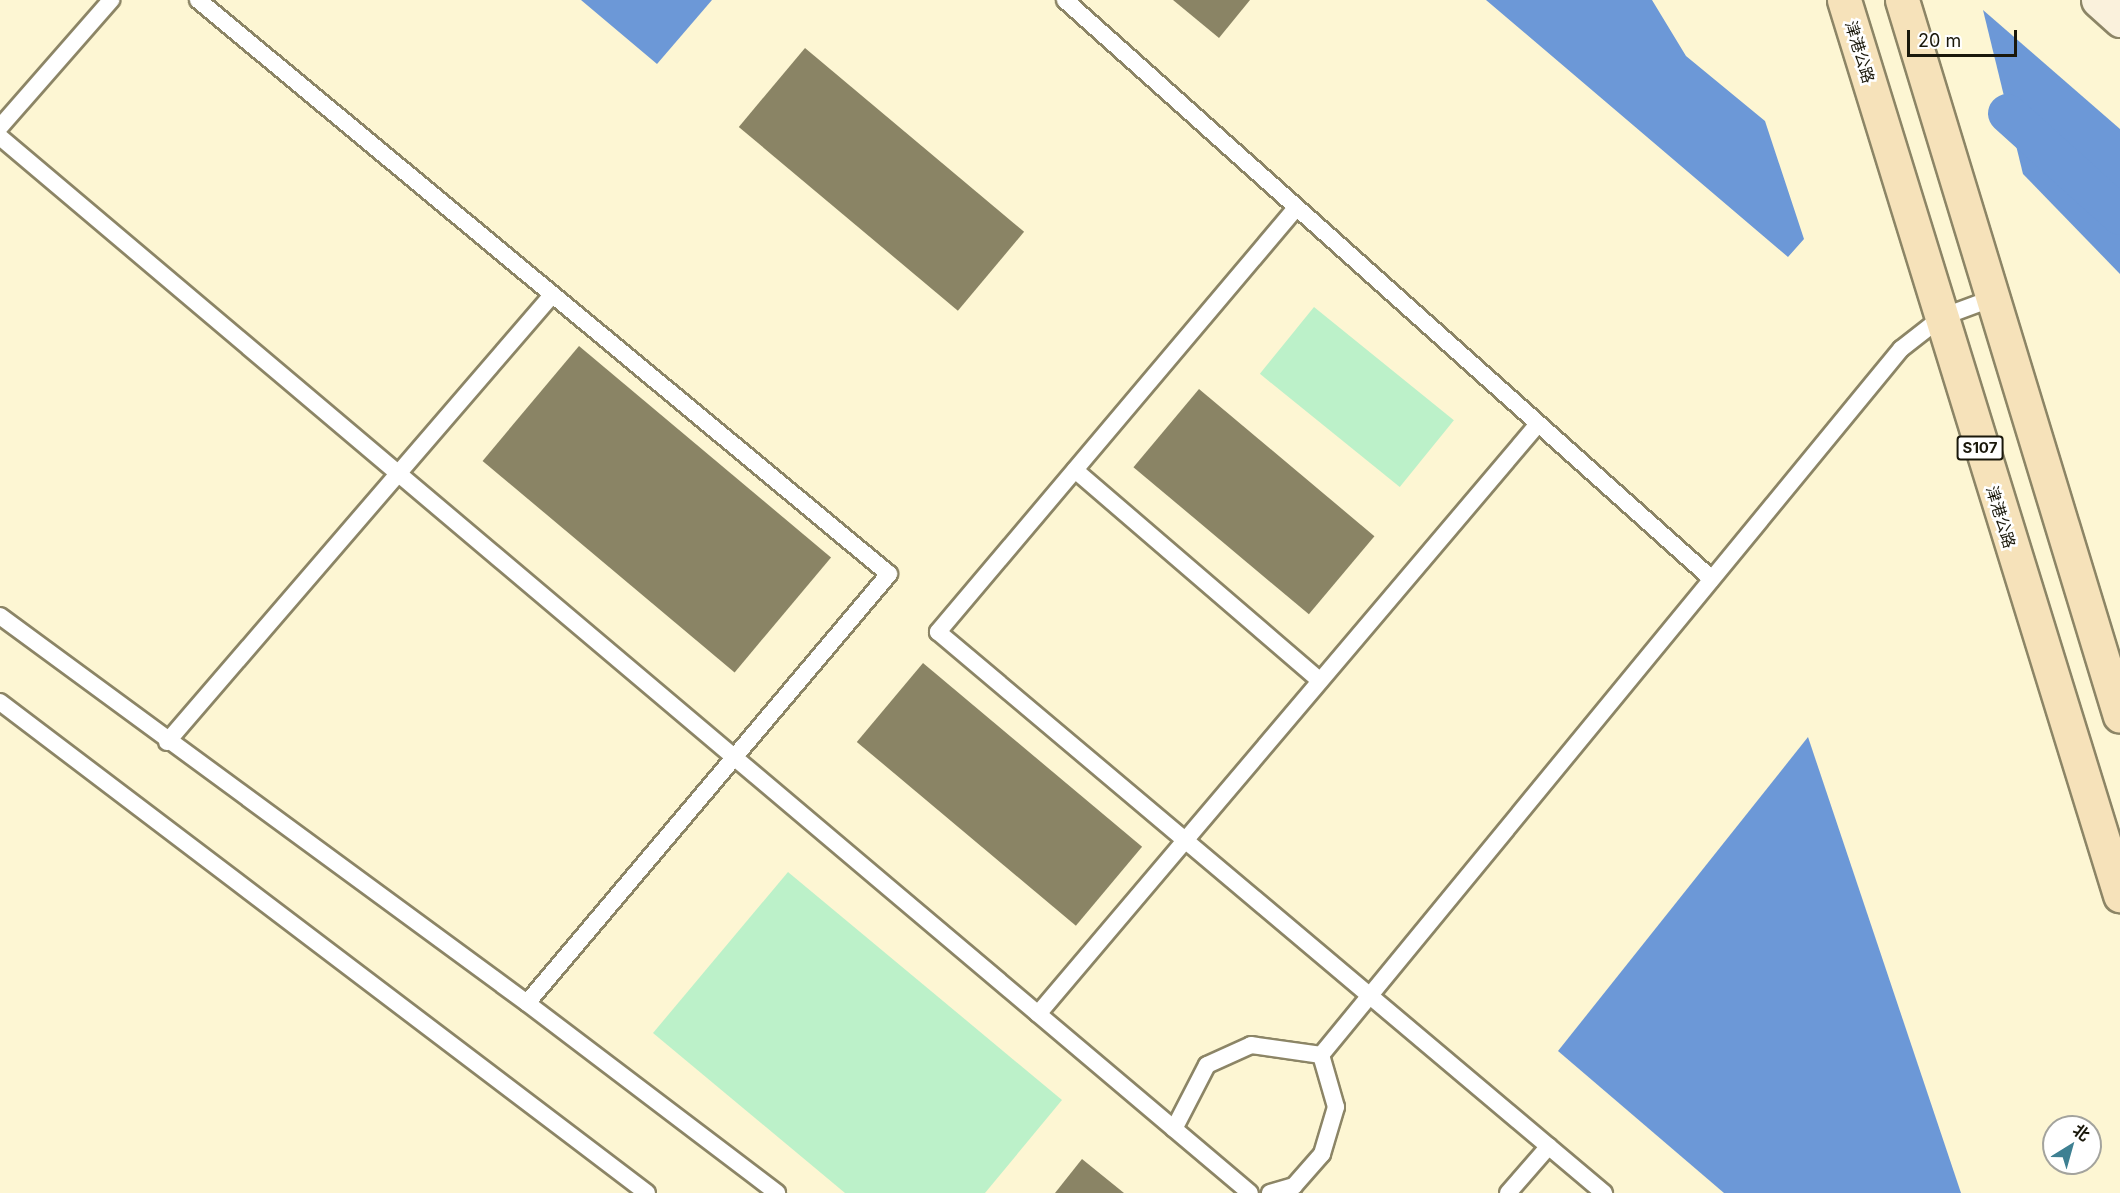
<!DOCTYPE html>
<html>
<head>
<meta charset="utf-8">
<style>
	body { margin:0 }
	#map { position:relative; width:2120px; height:1193px; overflow:hidden; background:#fdf6d3; font-family:Inter,"Noto Sans SC",sans-serif }
	div>[style] { position:absolute }
	[style*='--x'] { left:calc(var(--x)*1px); top:calc(var(--y)*1px); width:calc(var(--w)*1px); rotate:calc(var(--a)*1deg) }
	.green>* { inset:0; background:#bcf1c9; transform-origin:0 0 }
	.water>* { inset:0; background:#6c98d7 }
	.canal>* { height:39px; margin:-19.5px; padding:0 19.5px; transform-origin:19.5px; border-radius:19.5px; background:#6c98d7 }
	.building>* { inset:0; background:#8a8465; transform-origin:0 0 }
	.roads { filter:drop-shadow(2px 0 #8c8566) drop-shadow(-2px 0 #8c8566) drop-shadow(0 2px #8c8566) drop-shadow(0 -2px #8c8566) }
	.lane>* { height:16px; margin:-8px; padding:0 8px; transform-origin:8px; border-radius:8px; background:#fff }
	.secondary>* { height:33px; margin:-16.5px; padding:0 16.5px; transform-origin:16.5px; border-radius:16.5px; background:#faf1dc }
	.primary>* { height:33px; margin:-16.5px; padding:0 16.5px; transform-origin:16.5px; border-radius:16.5px; background:#f6e2ba }
	span { translate:-50% -50%; white-space:nowrap; text-align:center; line-height:1.15; -webkit-text-stroke:5px #fff; paint-order:stroke }
	.shield-label span { padding:2px 4px; background:#fff; border:2px solid; border-radius:4px; -webkit-text-stroke-width:0 }
	.shield-label { font-size:15px; color:#1a180b; font-weight:700 }
	.street-label { font-size:16px; color:#1a180b }
	.north { position:absolute; left:2042px; top:1115px; width:60px; height:60px; box-sizing:border-box; background:#fff; border:2px solid #a3a39d; border-radius:50%; rotate:37deg; font-size:16px; font-weight:700; line-height:24px; text-align:center; color:#1a180b }
	.north::after { content:''; display:block; margin:auto; width:21px; height:27px; background:#3e8092; clip-path:polygon(50% 0,100% 100%,50% 72%,0 100%) }
	.scale { position:absolute; left:1907px; top:30px; width:110px; height:27px; box-sizing:border-box; border:3px solid #1a180b; border-top:0; padding-left:8px; font-size:18px; line-height:21px; white-space:nowrap; color:#1a180b; -webkit-text-stroke:4px #fff; paint-order:stroke }
</style>
</head>
<body>
<div id="map">
	<div class="green">
		<i style="left:1314px;top:307px;width:180px;height:86px;rotate:39deg"></i>
		<i style="clip-path:polygon(788px 872px,1062px 1100px,985px 1193px,845px 1193px,653px 1033px)"></i>
	</div>
	<div class="water">
		<i style="clip-path:polygon(581px 0,712px 0,657px 64px)"></i>
		<i style="clip-path:polygon(1486px 0,1652px 0,1686px 56px,1765px 121px,1804px 239px,1788px 257px)"></i>
		<i style="clip-path:polygon(1983px 10px,2120px 129px,2120px 274px,2023px 174px)"></i>
		<i style="clip-path:polygon(1808px 737px,1961px 1193px,1724px 1193px,1558px 1051px)"></i>
	</div>
	<div class="canal">
		<i style="--x:2007;--y:113;--w:152;--a:42.1"></i>
	</div>
	<div class="building">
		<i style="clip-path:polygon(1173px 0,1250px 0,1219px 38px)"></i>
		<i style="left:805px;top:48px;width:286px;height:103px;rotate:40deg"></i>
		<i style="left:579px;top:346px;width:329px;height:150px;rotate:40deg"></i>
		<i style="left:1199px;top:389px;width:229px;height:102px;rotate:40deg"></i>
		<i style="left:923px;top:663px;width:286px;height:103px;rotate:40deg"></i>
		<i style="clip-path:polygon(1082px 1159px,1124px 1193px,1055px 1193px)"></i>
	</div>
	<div class="roads">
		<div class="lane">
			<i style="--x:198;--y:0;--w:898;--a:39.72"></i>
			<i style="--x:889;--y:574;--w:561;--a:130.16"></i>
			<i style="--x:1065;--y:0;--w:868;--a:41.83"></i>
			<i style="--x:0;--y:127;--w:169;--a:-48.8"></i>
			<i style="--x:0;--y:137;--w:1636;--a:40.19"></i>
			<i style="--x:1296;--y:208;--w:555;--a:130.18"></i>
			<i style="--x:938;--y:632;--w:871;--a:40.11"></i>
			<i style="--x:1075;--y:470;--w:323;--a:40.7"></i>
			<i style="--x:0;--y:616;--w:654;--a:36.29"></i>
			<i style="--x:527;--y:1003;--w:314;--a:37.2"></i>
			<i style="--x:0;--y:702;--w:812;--a:37.19"></i>
			<i style="--x:167;--y:742;--w:590;--a:-49.26"></i>
			<i style="--x:1038;--y:1014;--w:773;--a:-49.72"></i>
			<i style="--x:1321;--y:1055;--w:914;--a:-50.6"></i>
			<i style="--x:1901;--y:349;--w:52;--a:-38"></i>
			<i style="--x:1942;--y:317;--w:54;--a:-20.4"></i>
			<i style="--x:1174;--y:1129;--w:72;--a:-62.7"></i>
			<i style="--x:1207;--y:1065;--w:48;--a:-24.4"></i>
			<i style="--x:1251;--y:1045;--w:71;--a:8.1"></i>
			<i style="--x:1321;--y:1055;--w:54;--a:73.9"></i>
			<i style="--x:1336;--y:1107;--w:49;--a:106.6"></i>
			<i style="--x:1322;--y:1154;--w:43;--a:131.2"></i>
			<i style="--x:1294;--y:1186;--w:25;--a:164"></i>
			<i style="--x:1508;--y:1193;--w:62;--a:-48.9"></i>
		</div>
		<div class="secondary">
			<i style="--x:2098;--y:0;--w:30;--a:42"></i>
		</div>
		<div class="primary">
			<i style="--x:1844;--y:0;--w:937;--a:72.86"></i>
			<i style="--x:1902;--y:0;--w:748;--a:73.07"></i>
		</div>
	</div>
	<div class="shield-label">
		<span style="left:1980px;top:448px">S107</span>
	</div>
	<div class="street-label">
		<span style="left:1860px;top:52px;rotate:73deg">津港公路</span>
		<span style="left:2001px;top:517px;rotate:73deg">津港公路</span>
	</div>
	<div class="north">北</div>
	<div class="scale">20 m</div>
</div>
</body>
</html>
